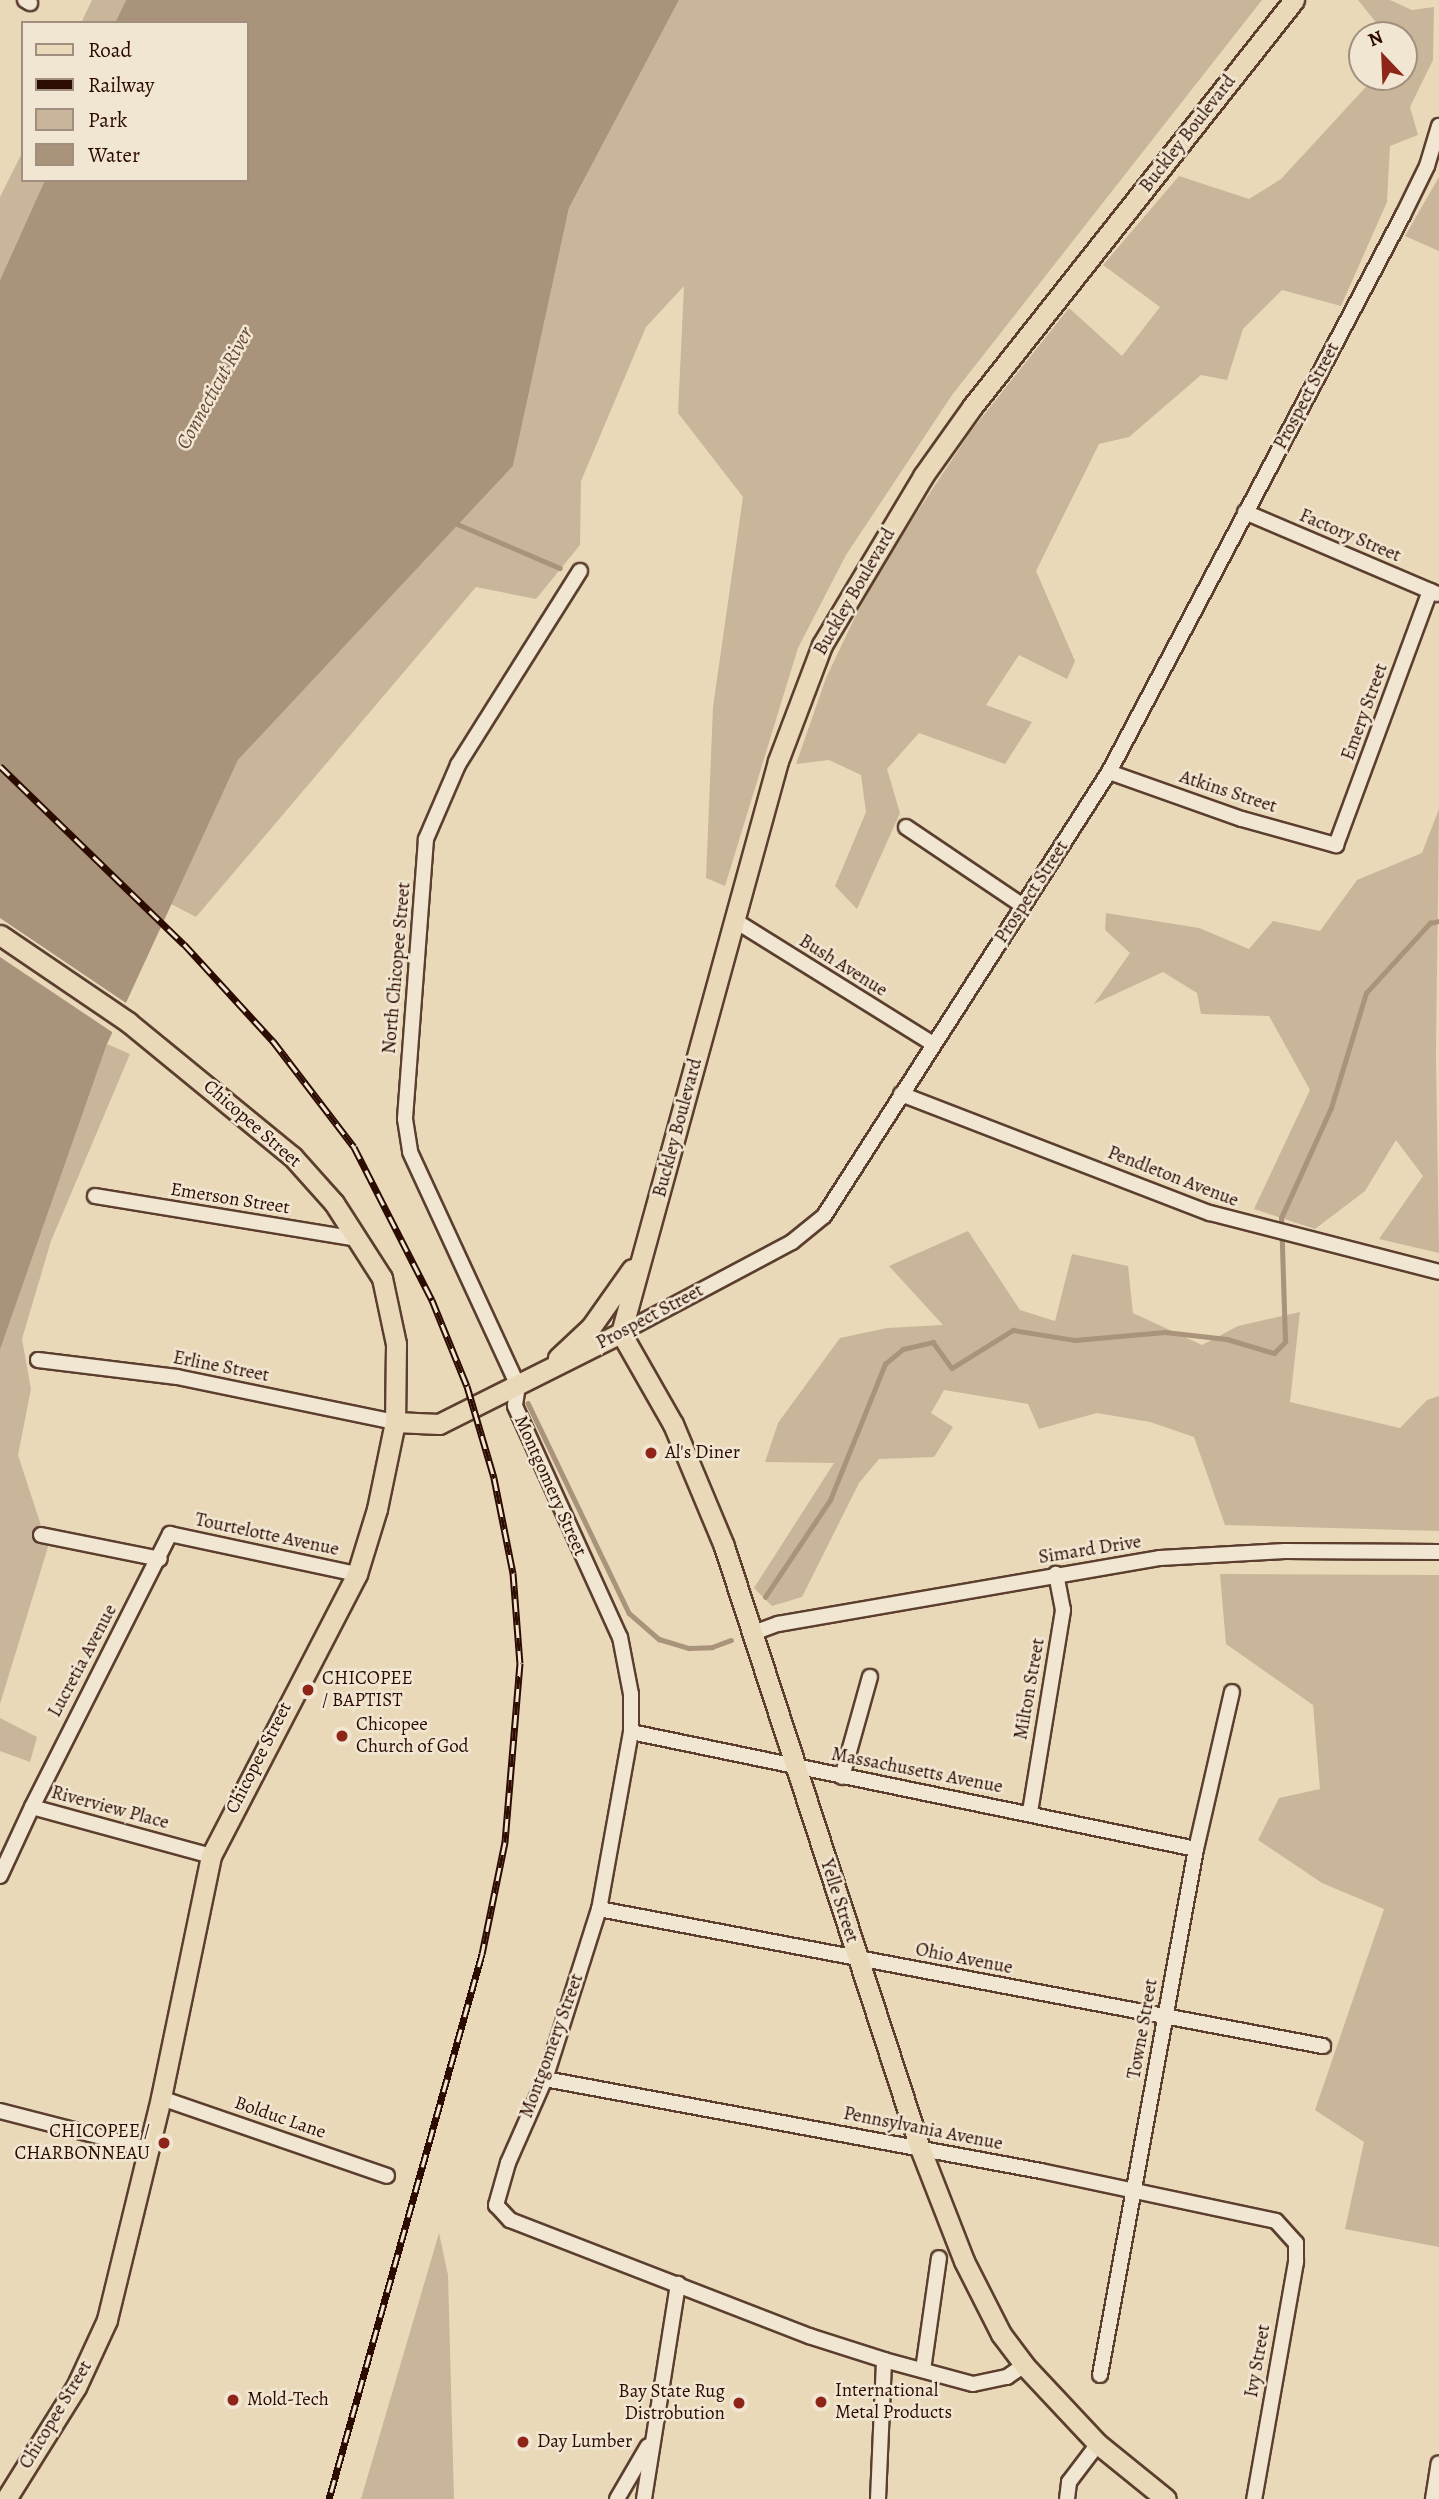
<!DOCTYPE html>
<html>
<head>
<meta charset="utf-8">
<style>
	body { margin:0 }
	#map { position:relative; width:1439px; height:2499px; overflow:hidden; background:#e9d9b9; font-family:Alegreya,serif }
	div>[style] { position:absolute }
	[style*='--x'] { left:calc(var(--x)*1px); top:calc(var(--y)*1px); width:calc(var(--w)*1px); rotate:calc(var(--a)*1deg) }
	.green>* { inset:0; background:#c9b69a }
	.water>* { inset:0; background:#a9937a }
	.pier>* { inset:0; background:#e9d9b9 }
	.stream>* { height:4.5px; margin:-2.25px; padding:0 2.25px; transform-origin:2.25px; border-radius:2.25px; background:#a9937a }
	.roads { filter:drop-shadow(2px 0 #5b3e2e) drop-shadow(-2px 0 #5b3e2e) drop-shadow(0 2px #5b3e2e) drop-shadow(0 -2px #5b3e2e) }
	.minor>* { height:14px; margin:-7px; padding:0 7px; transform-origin:7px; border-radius:7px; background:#f1e6d2 }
	.major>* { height:19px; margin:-9.5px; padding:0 9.5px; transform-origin:9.5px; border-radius:9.5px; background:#e9d9b9 }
	.rail>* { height:7px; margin-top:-3.5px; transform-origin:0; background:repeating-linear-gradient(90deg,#f1e6d2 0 13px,#2c0b00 0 26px); box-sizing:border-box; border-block:2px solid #2c0b00 }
	.dots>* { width:19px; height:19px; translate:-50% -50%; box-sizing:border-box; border:4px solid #f1e6d2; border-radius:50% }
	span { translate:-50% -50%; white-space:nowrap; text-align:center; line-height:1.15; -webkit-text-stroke:5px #f1e6d2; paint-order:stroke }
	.street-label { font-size:19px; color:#2c0b00 }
	.poi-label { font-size:19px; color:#2c0b00 }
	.left { translate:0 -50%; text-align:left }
	.right { translate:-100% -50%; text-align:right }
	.water-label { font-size:21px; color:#644837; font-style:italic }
	.legend { position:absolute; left:21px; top:21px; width:228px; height:161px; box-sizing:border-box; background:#f1e6d2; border:2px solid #a28e7e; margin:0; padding:9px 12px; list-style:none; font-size:21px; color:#2c0b00 }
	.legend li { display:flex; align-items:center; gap:14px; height:35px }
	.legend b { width:35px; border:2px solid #a28e7e }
	.north { position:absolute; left:1348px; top:21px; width:70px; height:70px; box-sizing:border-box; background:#f1e6d2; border:2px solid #a28e7e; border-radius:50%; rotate:337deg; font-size:19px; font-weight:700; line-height:28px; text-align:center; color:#2c0b00 }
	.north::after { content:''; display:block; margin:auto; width:24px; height:32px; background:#8f2418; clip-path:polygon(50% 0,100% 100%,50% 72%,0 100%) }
</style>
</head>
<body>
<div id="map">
	<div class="green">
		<i style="clip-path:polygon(92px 0,126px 0,115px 23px,81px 23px)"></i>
		<i style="clip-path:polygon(679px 0,1262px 0,952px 395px,846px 555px,798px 648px,725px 886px,706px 878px,713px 707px,743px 497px,678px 413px,684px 286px,646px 327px,581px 481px,580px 545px,536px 599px,476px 587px,196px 917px,171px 904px,238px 760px,513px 466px,569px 208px)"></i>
		<i style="clip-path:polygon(1358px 0,1390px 0,1412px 10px,1434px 7px,1433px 60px,1410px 107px,1418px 135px,1390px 146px,1387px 202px,1341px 306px,1282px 290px,1243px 329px,1227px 380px,1201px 375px,1129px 437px,1099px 444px,1036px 571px,1075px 661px,1067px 679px,1019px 655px,986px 705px,1032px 722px,1005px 764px,919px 733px,887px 769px,900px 813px,857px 909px,835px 886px,866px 812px,861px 775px,829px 760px,796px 764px,826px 678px,874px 577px,971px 431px,1069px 308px,1122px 356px,1160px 307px,1103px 265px,1179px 176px,1249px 199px,1281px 179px,1375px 77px,1404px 77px,1404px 35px,1386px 35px)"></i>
		<i style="clip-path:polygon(23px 151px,23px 180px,45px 180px,0 280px,0 197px)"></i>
		<i style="clip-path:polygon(1439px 177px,1439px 251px,1405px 236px)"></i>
		<i style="clip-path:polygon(1439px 809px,1436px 1055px,1439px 1253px,1379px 1239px,1423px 1176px,1396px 1140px,1365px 1191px,1315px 1229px,1254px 1209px,1310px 1090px,1269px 1016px,1201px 1014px,1197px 993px,1163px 972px,1094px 1004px,1130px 953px,1105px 930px,1106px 913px,1199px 928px,1249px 949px,1273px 921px,1320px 931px,1357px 880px,1422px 853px)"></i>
		<i style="clip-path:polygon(107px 1044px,130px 1054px,51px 1241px,22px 1339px,31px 1389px,18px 1455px,48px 1547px,0 1704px,0 1350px)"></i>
		<i style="clip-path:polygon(968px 1231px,1020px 1310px,1055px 1321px,1072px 1254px,1128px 1266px,1133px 1313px,1202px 1345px,1238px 1326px,1300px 1312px,1290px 1402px,1400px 1428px,1427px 1400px,1439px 1396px,1439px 1531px,1225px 1525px,1194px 1437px,1150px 1422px,1097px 1413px,1039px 1429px,1028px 1404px,944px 1390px,931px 1413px,953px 1427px,934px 1457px,879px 1459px,859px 1483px,802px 1597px,772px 1606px,754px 1588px,834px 1463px,765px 1462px,778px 1423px,840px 1338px,887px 1328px,943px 1325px,889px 1266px)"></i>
		<i style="clip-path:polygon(1220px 1574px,1439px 1575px,1439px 2247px,1345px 2229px,1364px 2142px,1315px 2110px,1384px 1909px,1322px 1883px,1258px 1840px,1279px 1798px,1320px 1789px,1313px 1705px,1226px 1644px)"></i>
		<i style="clip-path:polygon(0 1718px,37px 1737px,30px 1762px,0 1751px)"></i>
		<i style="clip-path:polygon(439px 2233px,448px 2275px,454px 2499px,361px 2499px)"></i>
	</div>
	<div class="water">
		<i style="clip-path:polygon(126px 0,679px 0,569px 208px,513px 466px,238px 760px,107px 1044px,0 1350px,0 280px,45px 180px,247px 180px,247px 23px,115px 23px)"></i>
	</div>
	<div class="pier">
		<i style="clip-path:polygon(0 918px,129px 1005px,115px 1034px,0 957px)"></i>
	</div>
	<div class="stream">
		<i style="--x:455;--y:523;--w:114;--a:23.2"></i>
		<i style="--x:528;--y:1403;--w:233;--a:64.3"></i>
		<i style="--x:629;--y:1613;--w:40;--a:41"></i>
		<i style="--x:659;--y:1639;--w:31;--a:17"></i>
		<i style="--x:689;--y:1648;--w:23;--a:-2"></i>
		<i style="--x:712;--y:1647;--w:20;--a:-20"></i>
		<i style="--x:765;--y:1597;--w:117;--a:-56.2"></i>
		<i style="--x:830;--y:1500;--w:147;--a:-68"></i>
		<i style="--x:885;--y:1364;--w:23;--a:-40"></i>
		<i style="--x:903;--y:1349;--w:31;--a:-13"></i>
		<i style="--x:933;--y:1342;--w:32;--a:54"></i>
		<i style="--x:952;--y:1368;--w:72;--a:-31.9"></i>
		<i style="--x:1013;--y:1330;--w:63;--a:9.2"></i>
		<i style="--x:1075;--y:1340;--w:90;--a:-5.1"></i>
		<i style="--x:1165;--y:1332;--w:62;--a:6.4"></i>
		<i style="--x:1227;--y:1339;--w:49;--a:16.6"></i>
		<i style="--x:1274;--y:1353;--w:16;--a:-45"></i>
		<i style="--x:1285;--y:1342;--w:124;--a:-91.8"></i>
		<i style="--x:1281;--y:1218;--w:121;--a:-65.6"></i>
		<i style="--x:1331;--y:1108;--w:120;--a:-73.1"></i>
		<i style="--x:1366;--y:993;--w:95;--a:-47.6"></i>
		<i style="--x:1430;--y:923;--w:9;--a:-13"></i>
	</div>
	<div class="roads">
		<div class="minor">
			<i style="--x:25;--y:0;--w:6;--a:31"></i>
			<i style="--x:1245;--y:512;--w:209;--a:23.1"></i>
			<i style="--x:580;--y:571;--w:229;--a:122.2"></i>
			<i style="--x:458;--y:765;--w:81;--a:113.4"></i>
			<i style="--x:426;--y:839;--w:281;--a:94.3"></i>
			<i style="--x:405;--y:1119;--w:33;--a:81"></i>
			<i style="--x:410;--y:1152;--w:258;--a:65.2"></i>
			<i style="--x:518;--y:1386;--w:20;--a:99"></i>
			<i style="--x:515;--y:1406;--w:254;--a:65.6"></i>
			<i style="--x:620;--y:1637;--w:58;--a:79.1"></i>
			<i style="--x:631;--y:1694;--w:38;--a:90"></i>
			<i style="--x:631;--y:1732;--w:180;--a:100.2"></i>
			<i style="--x:599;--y:1909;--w:178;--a:107.6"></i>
			<i style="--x:545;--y:2079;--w:92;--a:113.8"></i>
			<i style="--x:508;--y:2163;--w:44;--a:105.9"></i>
			<i style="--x:496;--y:2205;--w:21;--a:47"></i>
			<i style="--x:510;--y:2220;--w:321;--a:21.2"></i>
			<i style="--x:809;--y:2336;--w:79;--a:17.7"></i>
			<i style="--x:884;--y:2360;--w:92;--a:15.1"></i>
			<i style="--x:973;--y:2384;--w:35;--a:-12"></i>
			<i style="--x:1007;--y:2377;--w:21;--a:-35"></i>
			<i style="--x:1109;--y:772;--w:141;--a:19.5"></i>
			<i style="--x:1242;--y:819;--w:98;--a:15.5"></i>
			<i style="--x:1336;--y:845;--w:271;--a:-69.7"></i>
			<i style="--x:906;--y:827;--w:141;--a:34"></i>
			<i style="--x:734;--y:920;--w:234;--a:31.9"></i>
			<i style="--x:901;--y:1094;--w:331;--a:21.1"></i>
			<i style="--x:1210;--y:1213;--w:236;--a:14.4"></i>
			<i style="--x:95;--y:1196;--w:266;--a:9.3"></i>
			<i style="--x:621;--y:1333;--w:194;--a:-28"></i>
			<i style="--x:792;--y:1242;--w:41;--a:-39.1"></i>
			<i style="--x:824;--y:1216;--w:528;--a:-57.3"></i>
			<i style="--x:1109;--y:772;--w:630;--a:-62.17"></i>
			<i style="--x:1403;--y:215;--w:55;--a:-63.9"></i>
			<i style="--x:1427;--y:166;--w:42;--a:-73.3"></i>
			<i style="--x:38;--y:1360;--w:140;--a:7"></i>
			<i style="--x:177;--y:1377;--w:223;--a:11.7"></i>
			<i style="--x:41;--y:1535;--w:121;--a:11.4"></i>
			<i style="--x:753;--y:1633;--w:27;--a:-20"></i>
			<i style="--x:778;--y:1624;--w:388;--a:-9.8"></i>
			<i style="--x:1160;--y:1558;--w:125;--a:-3.2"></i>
			<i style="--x:1285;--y:1551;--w:154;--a:0.4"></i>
			<i style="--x:631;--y:1732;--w:577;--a:11.7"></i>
			<i style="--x:842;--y:1777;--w:104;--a:-74.4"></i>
			<i style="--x:32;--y:1807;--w:306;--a:-63.2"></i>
			<i style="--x:170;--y:1534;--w:191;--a:12.1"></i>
			<i style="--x:1030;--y:1812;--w:205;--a:-80.7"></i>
			<i style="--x:1063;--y:1610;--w:37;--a:-101"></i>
			<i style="--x:0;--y:1876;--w:76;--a:-65.1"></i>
			<i style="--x:32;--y:1807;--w:186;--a:15.3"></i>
			<i style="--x:599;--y:1909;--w:737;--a:10.72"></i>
			<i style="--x:545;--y:2079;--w:504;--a:10.51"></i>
			<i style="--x:1041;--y:2171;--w:240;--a:12"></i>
			<i style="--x:1276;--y:2221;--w:30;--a:48"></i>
			<i style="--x:1296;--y:2243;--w:19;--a:90"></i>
			<i style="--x:1296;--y:2262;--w:241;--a:100"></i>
			<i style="--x:161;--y:2098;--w:239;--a:19"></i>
			<i style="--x:0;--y:2111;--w:153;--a:14.4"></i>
			<i style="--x:923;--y:2370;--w:113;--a:-81.9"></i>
			<i style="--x:1100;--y:2375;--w:535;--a:-79.66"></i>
			<i style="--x:1196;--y:1849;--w:161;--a:-77.1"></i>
			<i style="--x:617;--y:2499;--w:61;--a:-59.7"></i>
			<i style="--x:644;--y:2499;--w:218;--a:-81"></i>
			<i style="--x:878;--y:2499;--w:139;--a:-87.5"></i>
			<i style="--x:1067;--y:2499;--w:17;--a:-83"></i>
			<i style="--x:1069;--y:2482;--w:48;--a:-52.7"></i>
			<i style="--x:1433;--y:2499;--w:36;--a:-81"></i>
		</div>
		<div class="major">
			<i style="--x:0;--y:935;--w:155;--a:34.2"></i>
			<i style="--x:128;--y:1022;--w:212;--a:39.3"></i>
			<i style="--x:292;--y:1156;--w:63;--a:48.2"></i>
			<i style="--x:334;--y:1203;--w:89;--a:57.4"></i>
			<i style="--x:382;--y:1278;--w:67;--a:78"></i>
			<i style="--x:396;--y:1344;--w:78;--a:90.7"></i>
			<i style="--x:395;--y:1422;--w:89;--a:101.7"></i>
			<i style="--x:377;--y:1509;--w:68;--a:107.1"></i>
			<i style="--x:357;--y:1574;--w:318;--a:117.4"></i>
			<i style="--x:211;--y:1856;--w:247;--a:101.7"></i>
			<i style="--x:161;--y:2098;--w:228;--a:103.7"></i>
			<i style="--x:107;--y:2320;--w:74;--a:114.8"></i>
			<i style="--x:76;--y:2387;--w:132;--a:122"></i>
			<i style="--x:621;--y:1333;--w:593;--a:-74.65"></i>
			<i style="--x:778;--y:761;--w:124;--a:-69.2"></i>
			<i style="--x:822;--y:645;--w:197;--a:-59.1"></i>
			<i style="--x:923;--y:476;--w:85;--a:-54.6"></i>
			<i style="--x:972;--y:407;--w:519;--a:-51.65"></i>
			<i style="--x:621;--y:1333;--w:105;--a:60.3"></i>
			<i style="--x:673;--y:1424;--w:132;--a:67.3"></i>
			<i style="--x:724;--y:1546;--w:633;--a:71.97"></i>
			<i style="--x:920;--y:2148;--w:121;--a:68.7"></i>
			<i style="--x:964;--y:2261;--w:82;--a:63.1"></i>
			<i style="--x:1001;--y:2334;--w:39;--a:53"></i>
			<i style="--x:1024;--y:2365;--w:108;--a:46.9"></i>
			<i style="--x:1098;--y:2444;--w:87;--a:39"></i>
			<i style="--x:558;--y:1358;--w:45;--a:-43.2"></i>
			<i style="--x:591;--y:1327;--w:71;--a:-54.7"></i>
			<i style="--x:395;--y:1422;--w:44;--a:2.6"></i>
			<i style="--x:439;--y:1424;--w:203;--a:-26.6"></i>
		</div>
	</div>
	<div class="rail">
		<i style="--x:0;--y:766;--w:256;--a:44.1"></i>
		<i style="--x:184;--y:944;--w:132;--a:47.5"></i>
		<i style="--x:273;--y:1041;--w:133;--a:52.6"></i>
		<i style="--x:354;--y:1147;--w:172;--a:63"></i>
		<i style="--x:432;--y:1300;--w:93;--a:67.9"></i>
		<i style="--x:467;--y:1386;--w:96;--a:73.6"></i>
		<i style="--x:494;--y:1478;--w:97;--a:78.7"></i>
		<i style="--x:513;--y:1573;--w:90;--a:85.6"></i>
		<i style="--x:520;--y:1663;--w:180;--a:94.8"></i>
		<i style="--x:505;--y:1842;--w:114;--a:101.6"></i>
		<i style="--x:482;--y:1954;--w:566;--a:105.68"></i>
	</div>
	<div class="dots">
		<i style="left:651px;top:1453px;background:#8f2418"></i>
		<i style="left:308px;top:1690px;background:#8f2418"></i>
		<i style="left:342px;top:1736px;background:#8f2418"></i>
		<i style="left:164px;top:2143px;background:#8f2418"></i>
		<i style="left:233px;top:2400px;background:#8f2418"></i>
		<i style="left:821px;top:2402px;background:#8f2418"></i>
		<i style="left:739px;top:2403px;background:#8f2418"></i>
		<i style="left:523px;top:2442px;background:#8f2418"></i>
	</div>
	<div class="street-label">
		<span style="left:1188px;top:134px;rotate:-52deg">Buckley Boulevard</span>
		<span style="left:1307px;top:396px;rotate:-62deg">Prospect Street</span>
		<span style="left:1350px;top:536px;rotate:23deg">Factory Street</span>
		<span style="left:855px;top:592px;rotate:-60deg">Buckley Boulevard</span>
		<span style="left:1365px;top:712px;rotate:-70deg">Emery Street</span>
		<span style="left:1228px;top:792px;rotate:18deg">Atkins Street</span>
		<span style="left:1032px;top:892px;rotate:-57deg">Prospect Street</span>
		<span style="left:843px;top:966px;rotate:32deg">Bush Avenue</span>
		<span style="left:397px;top:968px;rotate:-85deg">North Chicopee Street</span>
		<span style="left:252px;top:1124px;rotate:41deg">Chicopee Street</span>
		<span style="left:678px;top:1128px;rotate:-75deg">Buckley Boulevard</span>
		<span style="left:1173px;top:1177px;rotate:21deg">Pendleton Avenue</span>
		<span style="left:230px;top:1199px;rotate:9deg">Emerson Street</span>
		<span style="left:650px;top:1317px;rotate:-28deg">Prospect Street</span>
		<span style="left:221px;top:1367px;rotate:11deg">Erline Street</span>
		<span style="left:550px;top:1486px;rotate:66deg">Montgomery Street</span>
		<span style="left:267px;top:1535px;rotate:12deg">Tourtelotte Avenue</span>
		<span style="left:1090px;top:1550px;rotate:-9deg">Simard Drive</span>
		<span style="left:83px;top:1661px;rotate:-62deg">Lucretia Avenue</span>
		<span style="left:1030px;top:1689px;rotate:-80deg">Milton Street</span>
		<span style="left:259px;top:1758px;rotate:-63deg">Chicopee Street</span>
		<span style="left:917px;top:1771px;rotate:11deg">Massachusetts Avenue</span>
		<span style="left:110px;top:1808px;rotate:15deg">Riverview Place</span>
		<span style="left:839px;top:1901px;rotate:72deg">Yelle Street</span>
		<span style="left:964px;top:1959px;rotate:11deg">Ohio Avenue</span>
		<span style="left:1143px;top:2029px;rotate:-80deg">Towne Street</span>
		<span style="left:552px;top:2046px;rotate:-70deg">Montgomery Street</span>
		<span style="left:280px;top:2118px;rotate:19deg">Bolduc Lane</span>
		<span style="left:923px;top:2129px;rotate:11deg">Pennsylvania Avenue</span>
		<span style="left:1258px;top:2361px;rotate:-80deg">Ivy Street</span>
		<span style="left:56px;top:2415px;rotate:-59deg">Chicopee Street</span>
	</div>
	<div class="poi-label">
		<span class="left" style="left:665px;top:1453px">Al's Diner</span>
		<span class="left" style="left:322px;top:1690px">CHICOPEE<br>/ BAPTIST</span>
		<span class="left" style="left:356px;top:1736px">Chicopee<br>Church of God</span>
		<span class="right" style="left:150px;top:2143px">CHICOPEE /<br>CHARBONNEAU</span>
		<span class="left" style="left:835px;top:2402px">International<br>Metal Products</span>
		<span class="right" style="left:725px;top:2403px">Bay State Rug<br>Distrobution</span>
		<span class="left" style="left:247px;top:2400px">Mold-Tech</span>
		<span class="left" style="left:537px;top:2442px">Day Lumber</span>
	</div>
	<div class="water-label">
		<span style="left:214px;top:388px;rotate:-61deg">Connecticut River</span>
	</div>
	<ul class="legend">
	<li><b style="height:9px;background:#e9d9b9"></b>Road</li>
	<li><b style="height:9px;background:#2c0b00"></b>Railway</li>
	<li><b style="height:19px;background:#c9b69a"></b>Park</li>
	<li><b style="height:19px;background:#a9937a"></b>Water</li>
	</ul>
	<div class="north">N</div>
</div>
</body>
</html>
